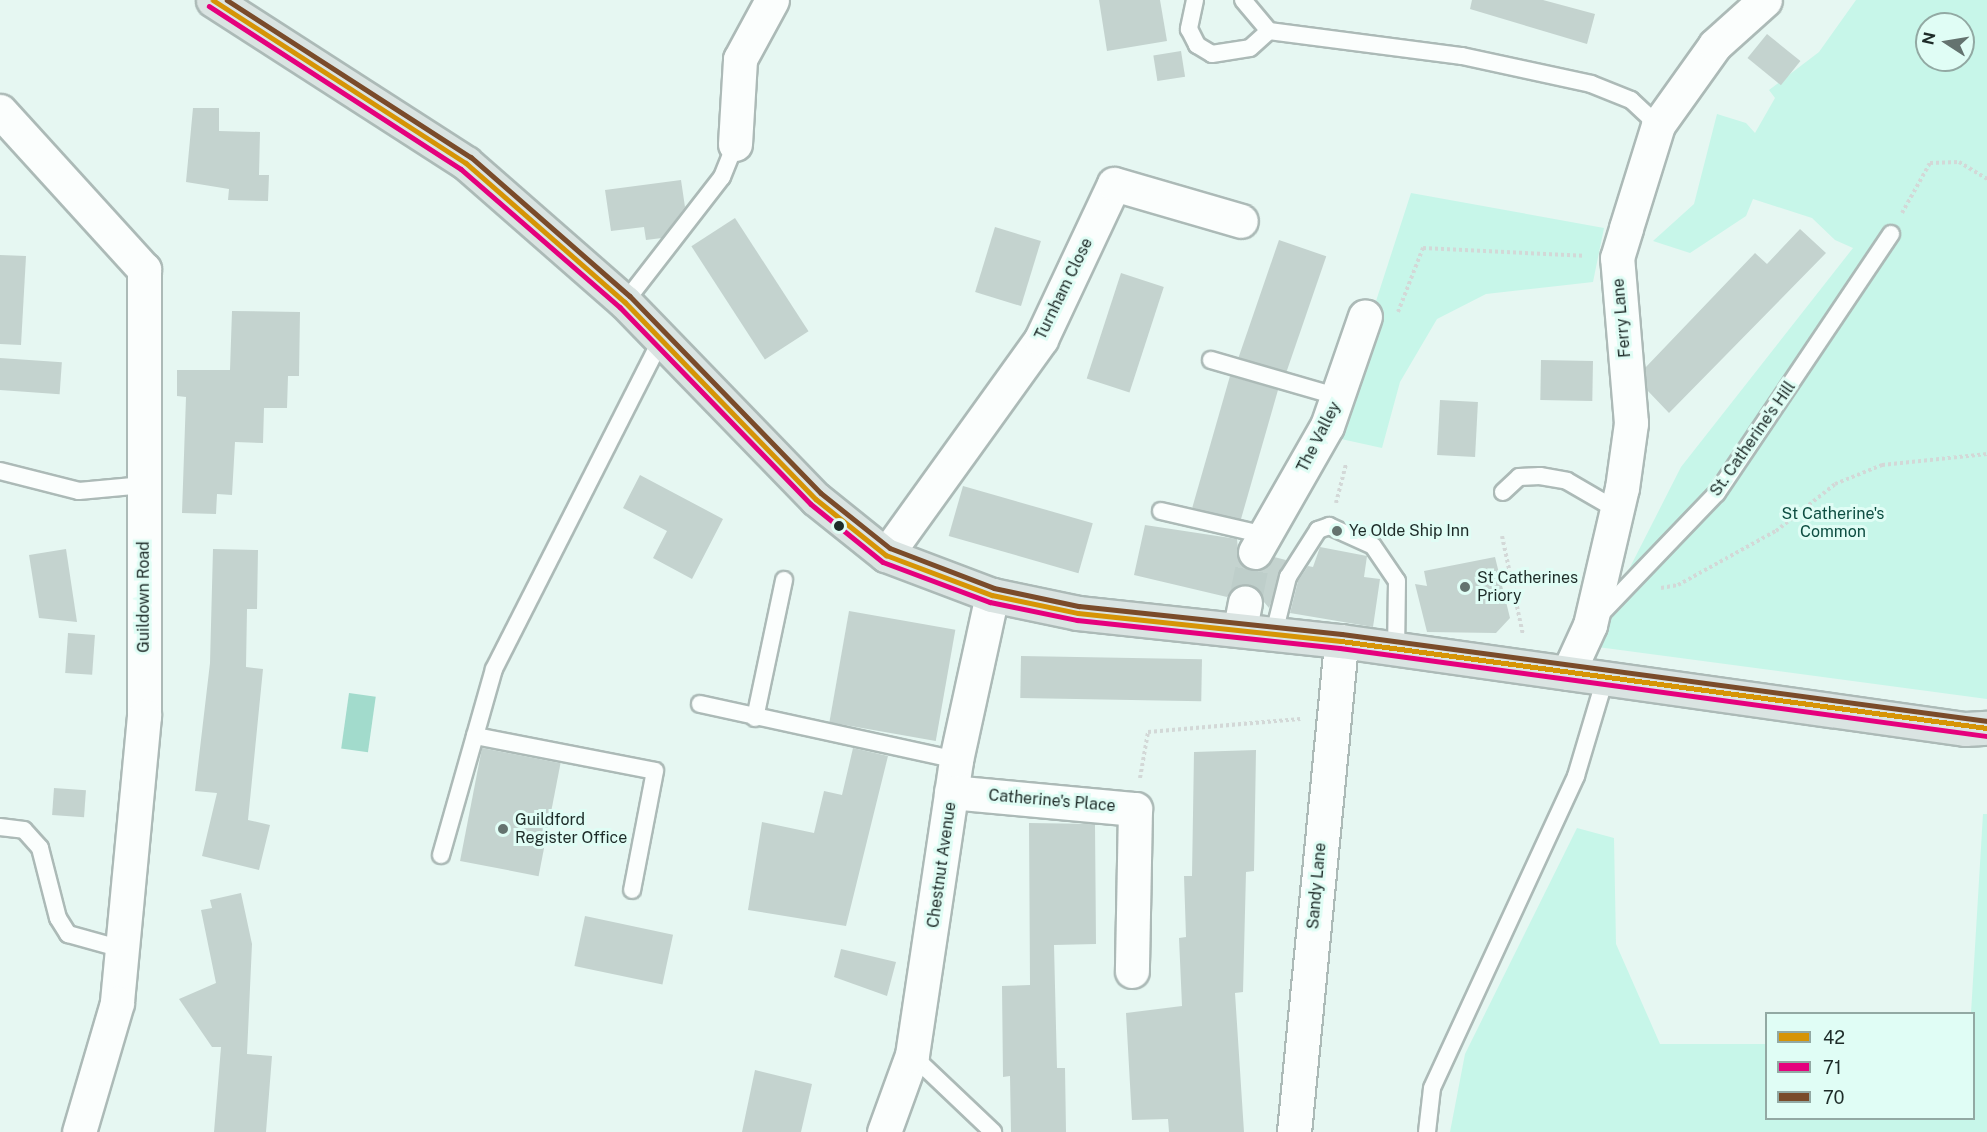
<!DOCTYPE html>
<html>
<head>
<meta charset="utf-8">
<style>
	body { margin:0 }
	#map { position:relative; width:1987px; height:1132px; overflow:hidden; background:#e6f7f2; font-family:"Public Sans",sans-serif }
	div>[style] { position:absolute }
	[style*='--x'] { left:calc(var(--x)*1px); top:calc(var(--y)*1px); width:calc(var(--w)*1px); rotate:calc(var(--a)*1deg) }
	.green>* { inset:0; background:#c7f6e9 }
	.water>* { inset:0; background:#a2dbcc; transform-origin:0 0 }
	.building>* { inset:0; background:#c4d3cf; transform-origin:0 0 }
	.minor-tunnel>* { height:33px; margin-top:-16.5px; transform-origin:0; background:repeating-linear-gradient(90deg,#bececa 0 33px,transparent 0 49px) }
	.path>* { height:4px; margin-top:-2px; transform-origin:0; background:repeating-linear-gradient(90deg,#d3d8d7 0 3px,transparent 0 6px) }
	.roads { filter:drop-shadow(2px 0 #acbab7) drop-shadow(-2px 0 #acbab7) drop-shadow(0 2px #acbab7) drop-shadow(0 -2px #acbab7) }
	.service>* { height:16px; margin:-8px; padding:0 8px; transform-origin:8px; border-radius:8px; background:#fbfefd }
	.minor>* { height:33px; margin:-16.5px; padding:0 16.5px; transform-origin:16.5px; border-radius:16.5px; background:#fbfefd }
	.primary>* { height:33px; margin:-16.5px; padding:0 16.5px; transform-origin:16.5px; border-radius:16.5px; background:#dae4e2 }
	.bus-1>* { height:4.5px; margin:-2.25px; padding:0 2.25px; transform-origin:2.25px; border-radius:2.25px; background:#d69406 }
	.bus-2>* { height:4.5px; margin:-2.25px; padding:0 2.25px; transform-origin:2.25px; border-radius:2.25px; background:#e5007d }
	.bus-3>* { height:4.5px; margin:-2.25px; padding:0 2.25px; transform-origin:2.25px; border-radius:2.25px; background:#7a4b2a }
	.dots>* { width:16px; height:16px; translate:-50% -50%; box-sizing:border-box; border:3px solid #e0fdf5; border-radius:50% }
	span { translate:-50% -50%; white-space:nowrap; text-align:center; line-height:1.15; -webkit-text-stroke:6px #e0fdf5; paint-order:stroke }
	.street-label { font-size:16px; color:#1e2c29 }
	.park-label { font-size:16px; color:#0e4e42 }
	.poi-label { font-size:16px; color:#1e2c29 }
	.left { translate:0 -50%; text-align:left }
	.legend { position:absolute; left:1765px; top:1012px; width:210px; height:108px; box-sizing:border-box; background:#e0fdf5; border:2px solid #92a9a3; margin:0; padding:8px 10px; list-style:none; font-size:18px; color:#1e2c29 }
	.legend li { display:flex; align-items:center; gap:12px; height:30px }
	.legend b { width:30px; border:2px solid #92a9a3 }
	.north { position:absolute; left:1915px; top:12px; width:60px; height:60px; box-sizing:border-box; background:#e0fdf5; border:2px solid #92a9a3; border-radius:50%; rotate:282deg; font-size:16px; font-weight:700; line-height:24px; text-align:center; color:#1e2c29 }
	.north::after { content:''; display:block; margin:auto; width:21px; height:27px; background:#64736f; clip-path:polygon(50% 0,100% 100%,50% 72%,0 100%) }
</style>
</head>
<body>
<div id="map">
	<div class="green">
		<i style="clip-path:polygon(evenodd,1856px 0,1987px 0,1987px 699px,1590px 646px,1681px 467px,1853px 248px,1835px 240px,1812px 218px,1753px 199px,1746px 216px,1690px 253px,1653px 241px,1694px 204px,1717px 114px,1746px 123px,1755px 133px,1775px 98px,1769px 90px,1819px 52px,1856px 0,1927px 24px,1963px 24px,1963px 60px,1927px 60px,1927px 24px)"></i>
		<i style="clip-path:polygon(1411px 193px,1604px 228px,1593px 282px,1486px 294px,1437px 319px,1400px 382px,1382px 448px,1332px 437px)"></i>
		<i style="clip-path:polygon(1983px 814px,1987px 814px,1987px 1132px,1450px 1132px,1465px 1054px,1577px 828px,1614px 838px,1616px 944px,1660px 1044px,1766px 1044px,1766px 1118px,1974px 1118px,1971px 1013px)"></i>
	</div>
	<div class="water">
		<i style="left:349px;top:693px;width:27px;height:56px;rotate:8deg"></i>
	</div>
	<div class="building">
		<i style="clip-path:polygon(1099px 0,1160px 0,1167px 41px,1107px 51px)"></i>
		<i style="clip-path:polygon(1472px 0,1543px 0,1595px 14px,1587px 44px,1470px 9px)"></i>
		<i style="left:1767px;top:34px;width:43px;height:31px;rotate:39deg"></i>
		<i style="left:1181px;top:51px;width:26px;height:28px;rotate:81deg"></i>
		<i style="clip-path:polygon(193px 108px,219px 108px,219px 131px,260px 132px,259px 175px,269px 175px,268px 201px,228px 200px,229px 189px,186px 182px)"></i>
		<i style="clip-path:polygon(681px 180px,685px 207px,662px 238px,646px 240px,644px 227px,611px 231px,605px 190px)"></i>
		<i style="left:735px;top:218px;width:135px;height:52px;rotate:57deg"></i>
		<i style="left:995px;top:227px;width:48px;height:68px;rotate:17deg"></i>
		<i style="clip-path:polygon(1800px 229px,1826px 253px,1669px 413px,1647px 390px,1645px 368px,1755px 253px,1767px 264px)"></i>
		<i style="left:1279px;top:240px;width:50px;height:124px;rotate:19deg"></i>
		<i style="clip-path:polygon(0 255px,26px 256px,21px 345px,0 344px)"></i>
		<i style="left:1121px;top:273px;width:45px;height:111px;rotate:18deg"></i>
		<i style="clip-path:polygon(232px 311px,300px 312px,299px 376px,288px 376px,287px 408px,264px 408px,263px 443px,235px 442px,232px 495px,217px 494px,216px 514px,182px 513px,186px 397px,177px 396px,177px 370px,230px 370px)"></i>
		<i style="left:0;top:358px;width:62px;height:32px;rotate:4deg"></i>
		<i style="left:1541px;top:360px;width:52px;height:40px;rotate:1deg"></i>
		<i style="left:1230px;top:376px;width:50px;height:137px;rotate:16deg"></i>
		<i style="left:1440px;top:400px;width:38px;height:55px;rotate:3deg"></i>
		<i style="clip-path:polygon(640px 475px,723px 519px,692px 579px,653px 558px,667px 531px,623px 508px)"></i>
		<i style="left:963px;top:486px;width:135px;height:52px;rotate:16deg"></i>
		<i style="clip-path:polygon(1145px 525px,1237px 539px,1239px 561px,1254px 571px,1274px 557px,1286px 560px,1269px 608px,1249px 584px,1238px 585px,1227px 597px,1134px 575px)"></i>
		<i style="clip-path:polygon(1320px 547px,1367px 556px,1364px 577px,1380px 579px,1373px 627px,1290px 613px,1298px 581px,1308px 566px,1313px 567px)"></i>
		<i style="clip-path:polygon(66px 549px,77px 622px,39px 618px,29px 555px)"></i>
		<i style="clip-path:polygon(213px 549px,258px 550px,257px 609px,247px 609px,246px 667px,263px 669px,248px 820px,270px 825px,259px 870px,202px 856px,217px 793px,195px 791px,210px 663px)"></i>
		<i style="clip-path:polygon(1495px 557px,1510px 618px,1496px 633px,1427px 632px,1415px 584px,1427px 586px,1424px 571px)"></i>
		<i style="left:849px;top:611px;width:108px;height:113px;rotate:10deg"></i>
		<i style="left:68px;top:633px;width:27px;height:40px;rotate:4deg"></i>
		<i style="left:1021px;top:656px;width:181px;height:42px;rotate:1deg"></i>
		<i style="left:482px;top:748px;width:80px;height:115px;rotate:11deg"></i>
		<i style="clip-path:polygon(853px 748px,888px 756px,846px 926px,748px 910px,762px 822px,814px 833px,824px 791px,842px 795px)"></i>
		<i style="clip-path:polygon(1256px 750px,1254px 871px,1246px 872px,1243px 992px,1235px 993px,1244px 1132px,1169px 1132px,1168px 1119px,1132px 1120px,1126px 1013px,1182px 1006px,1179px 938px,1186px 937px,1184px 876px,1192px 876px,1194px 752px)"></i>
		<i style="left:54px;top:788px;width:32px;height:27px;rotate:4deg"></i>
		<i style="clip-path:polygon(1029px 823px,1095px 824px,1096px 944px,1054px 945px,1057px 1068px,1065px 1068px,1066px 1132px,1011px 1132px,1010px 1076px,1003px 1077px,1002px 986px,1030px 985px)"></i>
		<i style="clip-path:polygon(241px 893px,252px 944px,247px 1054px,272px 1056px,266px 1132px,214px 1132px,221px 1047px,212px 1047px,179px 999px,216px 983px,201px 910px,212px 908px,210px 900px)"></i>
		<i style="left:585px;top:916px;width:90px;height:51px;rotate:12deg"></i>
		<i style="clip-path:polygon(841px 949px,896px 962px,887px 996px,834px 977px)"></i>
		<i style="clip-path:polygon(755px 1070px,812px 1084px,801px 1132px,742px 1132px)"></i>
	</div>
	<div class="minor-tunnel">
		<i style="--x:1245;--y:602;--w:51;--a:-78.7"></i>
	</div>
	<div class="path">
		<i style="--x:1902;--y:213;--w:57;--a:-60.8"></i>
		<i style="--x:1930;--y:163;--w:29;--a:-2"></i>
		<i style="--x:1959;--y:162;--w:33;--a:31"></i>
		<i style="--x:1398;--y:312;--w:69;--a:-68.7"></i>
		<i style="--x:1423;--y:248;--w:161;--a:2.8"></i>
		<i style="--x:1336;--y:503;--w:40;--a:-75.6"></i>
		<i style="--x:1502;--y:536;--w:101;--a:78"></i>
		<i style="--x:1661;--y:588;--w:17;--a:-10"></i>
		<i style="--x:1678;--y:585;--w:112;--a:-28.9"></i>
		<i style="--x:1776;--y:531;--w:75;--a:-38.5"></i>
		<i style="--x:1835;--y:484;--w:51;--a:-22"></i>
		<i style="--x:1882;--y:465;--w:106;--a:-6"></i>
		<i style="--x:1140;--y:778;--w:47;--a:-80.1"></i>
		<i style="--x:1148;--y:732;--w:153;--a:-4.9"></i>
	</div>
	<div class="roads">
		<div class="service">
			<i style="--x:1195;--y:0;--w:30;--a:102"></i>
			<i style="--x:1189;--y:29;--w:18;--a:63"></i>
			<i style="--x:1197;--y:45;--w:17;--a:31"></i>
			<i style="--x:1212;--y:54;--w:38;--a:-9"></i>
			<i style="--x:1250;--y:48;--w:25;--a:-42"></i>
			<i style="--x:1243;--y:0;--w:40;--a:50"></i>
			<i style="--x:1269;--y:31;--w:195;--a:7.4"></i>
			<i style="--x:1462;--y:56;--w:132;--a:12.2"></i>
			<i style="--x:1591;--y:84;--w:43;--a:21.8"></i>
			<i style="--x:1631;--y:100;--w:37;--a:43"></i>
			<i style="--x:625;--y:302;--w:158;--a:-52.2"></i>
			<i style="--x:722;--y:177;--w:35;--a:-68"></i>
			<i style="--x:1211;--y:360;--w:133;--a:16.1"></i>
			<i style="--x:0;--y:471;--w:81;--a:14.2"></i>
			<i style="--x:79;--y:491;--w:65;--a:-5.3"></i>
			<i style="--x:1503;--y:492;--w:22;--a:-43"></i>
			<i style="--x:1519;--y:477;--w:21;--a:-3"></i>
			<i style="--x:1540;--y:476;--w:27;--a:10"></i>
			<i style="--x:1567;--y:481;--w:58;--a:30.1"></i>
			<i style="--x:1161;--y:511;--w:107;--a:13"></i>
			<i style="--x:1595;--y:620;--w:176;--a:-46.2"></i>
			<i style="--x:1717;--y:493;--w:312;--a:-56.1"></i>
			<i style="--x:1274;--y:633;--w:58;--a:-76"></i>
			<i style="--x:1288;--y:577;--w:56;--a:-57.4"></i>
			<i style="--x:1318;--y:530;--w:12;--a:-20"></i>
			<i style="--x:1329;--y:526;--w:48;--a:24.4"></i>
			<i style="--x:1373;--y:546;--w:42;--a:55.6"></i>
			<i style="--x:1397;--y:581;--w:68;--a:90.8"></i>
			<i style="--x:700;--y:704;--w:262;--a:12.3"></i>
			<i style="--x:755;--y:718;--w:141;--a:-78.1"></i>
			<i style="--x:475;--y:736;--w:183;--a:11"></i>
			<i style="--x:655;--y:771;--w:121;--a:100.9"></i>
			<i style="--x:0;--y:827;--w:24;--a:7"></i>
			<i style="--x:24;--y:830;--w:24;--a:48"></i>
			<i style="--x:40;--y:848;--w:72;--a:75.6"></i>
			<i style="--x:58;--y:918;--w:19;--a:58"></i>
			<i style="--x:68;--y:934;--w:56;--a:15.5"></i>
			<i style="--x:441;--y:855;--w:193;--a:-74.1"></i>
			<i style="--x:494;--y:669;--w:369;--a:-63.1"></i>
			<i style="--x:912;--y:1055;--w:112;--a:43.5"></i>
			<i style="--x:1427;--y:1132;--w:44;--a:-83.5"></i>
			<i style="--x:1432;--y:1088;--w:344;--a:-65.2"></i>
			<i style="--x:1576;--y:776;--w:101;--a:-73.4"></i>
		</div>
		<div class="minor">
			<i style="--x:0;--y:111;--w:214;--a:47.7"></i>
			<i style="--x:144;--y:269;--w:447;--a:90"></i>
			<i style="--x:144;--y:716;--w:288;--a:95.4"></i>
			<i style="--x:117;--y:1003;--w:134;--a:106.4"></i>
			<i style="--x:735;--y:144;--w:85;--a:-86.6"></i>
			<i style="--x:740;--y:59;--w:67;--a:-61.5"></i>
			<i style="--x:1255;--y:552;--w:145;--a:-60.3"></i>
			<i style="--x:1327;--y:426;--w:116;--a:-70.9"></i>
			<i style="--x:886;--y:555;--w:266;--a:-54.3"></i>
			<i style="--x:1041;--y:339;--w:171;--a:-64.8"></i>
			<i style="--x:1114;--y:184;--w:132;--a:16.2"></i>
			<i style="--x:1240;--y:628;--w:26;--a:-79"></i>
			<i style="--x:1568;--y:673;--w:53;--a:-65.4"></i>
			<i style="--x:1590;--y:625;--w:141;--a:-76.9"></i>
			<i style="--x:1622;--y:488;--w:66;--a:-82.1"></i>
			<i style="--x:1631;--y:423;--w:166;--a:-94.8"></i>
			<i style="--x:1617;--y:258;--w:31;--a:-73"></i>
			<i style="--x:1626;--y:228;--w:108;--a:-72.7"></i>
			<i style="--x:1658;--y:125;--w:98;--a:-54.5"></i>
			<i style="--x:1715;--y:45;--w:67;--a:-42"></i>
			<i style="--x:951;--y:792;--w:185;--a:5.3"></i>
			<i style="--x:1135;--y:809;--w:162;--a:91.1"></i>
			<i style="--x:884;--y:1132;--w:82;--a:-70"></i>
			<i style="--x:912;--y:1055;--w:298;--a:-81.5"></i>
			<i style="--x:956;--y:760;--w:169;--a:-77.7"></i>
			<i style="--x:1294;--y:1132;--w:493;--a:-84.5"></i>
		</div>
		<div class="primary">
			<i style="--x:213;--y:0;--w:301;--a:32.8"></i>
			<i style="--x:466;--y:163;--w:211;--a:41.2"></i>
			<i style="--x:625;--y:302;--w:274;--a:45.9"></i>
			<i style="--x:816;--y:499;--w:90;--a:38.7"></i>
			<i style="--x:886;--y:555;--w:113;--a:20.7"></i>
			<i style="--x:992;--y:595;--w:88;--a:11.8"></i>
			<i style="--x:1078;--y:613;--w:264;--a:6.1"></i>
			<i style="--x:1341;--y:641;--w:630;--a:8.03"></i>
			<i style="--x:1965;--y:729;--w:22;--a:-3"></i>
		</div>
	</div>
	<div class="bus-1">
		<i style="--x:213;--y:0;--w:301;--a:32.8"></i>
		<i style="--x:466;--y:163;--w:211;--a:41.2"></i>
		<i style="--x:625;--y:302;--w:274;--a:45.9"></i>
		<i style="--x:816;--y:499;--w:90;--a:38.7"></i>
		<i style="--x:886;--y:555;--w:113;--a:20.7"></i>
		<i style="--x:992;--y:595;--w:88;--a:11.8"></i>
		<i style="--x:1078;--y:613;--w:264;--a:6.1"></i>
		<i style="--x:1341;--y:641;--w:652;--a:7.67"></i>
	</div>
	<div class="bus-2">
		<i style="--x:209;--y:6;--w:300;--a:32.9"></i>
		<i style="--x:461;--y:169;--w:211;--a:41"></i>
		<i style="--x:620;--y:307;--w:274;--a:45.9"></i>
		<i style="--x:811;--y:504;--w:92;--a:38.9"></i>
		<i style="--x:883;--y:562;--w:114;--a:20.5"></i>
		<i style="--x:990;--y:602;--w:89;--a:11.7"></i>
		<i style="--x:1077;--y:620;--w:264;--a:6.1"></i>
		<i style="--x:1340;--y:648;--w:653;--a:7.75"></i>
	</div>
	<div class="bus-3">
		<i style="--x:227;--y:0;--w:290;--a:32.8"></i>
		<i style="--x:471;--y:157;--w:211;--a:41.2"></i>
		<i style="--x:630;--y:296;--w:274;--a:45.9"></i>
		<i style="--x:821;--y:493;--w:88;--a:38.6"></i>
		<i style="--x:890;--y:548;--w:111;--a:21"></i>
		<i style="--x:994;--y:588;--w:87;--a:12"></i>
		<i style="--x:1079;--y:606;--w:264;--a:6.1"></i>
		<i style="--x:1342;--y:634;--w:651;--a:7.68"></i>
	</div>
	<div class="dots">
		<i style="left:839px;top:526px;background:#1e2c29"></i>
		<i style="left:1337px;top:531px;background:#64736f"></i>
		<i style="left:1465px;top:587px;background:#64736f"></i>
		<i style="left:503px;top:829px;background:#64736f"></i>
	</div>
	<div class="street-label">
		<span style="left:1064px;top:289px;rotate:-64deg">Turnham Close</span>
		<span style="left:1622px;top:318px;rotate:-95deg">Ferry Lane</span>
		<span style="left:1319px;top:437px;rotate:-63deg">The Valley</span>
		<span style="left:1753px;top:439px;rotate:-55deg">St. Catherine's Hill</span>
		<span style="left:144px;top:597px;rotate:-90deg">Guildown Road</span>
		<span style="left:1052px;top:801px;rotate:5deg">Catherine's Place</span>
		<span style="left:942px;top:865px;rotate:-82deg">Chestnut Avenue</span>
		<span style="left:1317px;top:886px;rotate:-85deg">Sandy Lane</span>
	</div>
	<div class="park-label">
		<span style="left:1833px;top:523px">St Catherine's<br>Common</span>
	</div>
	<div class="poi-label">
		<span class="left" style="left:1349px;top:531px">Ye Olde Ship Inn</span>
		<span class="left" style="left:1477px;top:587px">St Catherines<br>Priory</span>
		<span class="left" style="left:515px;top:829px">Guildford<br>Register Office</span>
	</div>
	<ul class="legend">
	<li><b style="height:8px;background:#d69406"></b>42</li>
	<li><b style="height:8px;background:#e5007d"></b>71</li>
	<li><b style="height:8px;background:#7a4b2a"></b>70</li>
	</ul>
	<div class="north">N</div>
</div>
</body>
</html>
